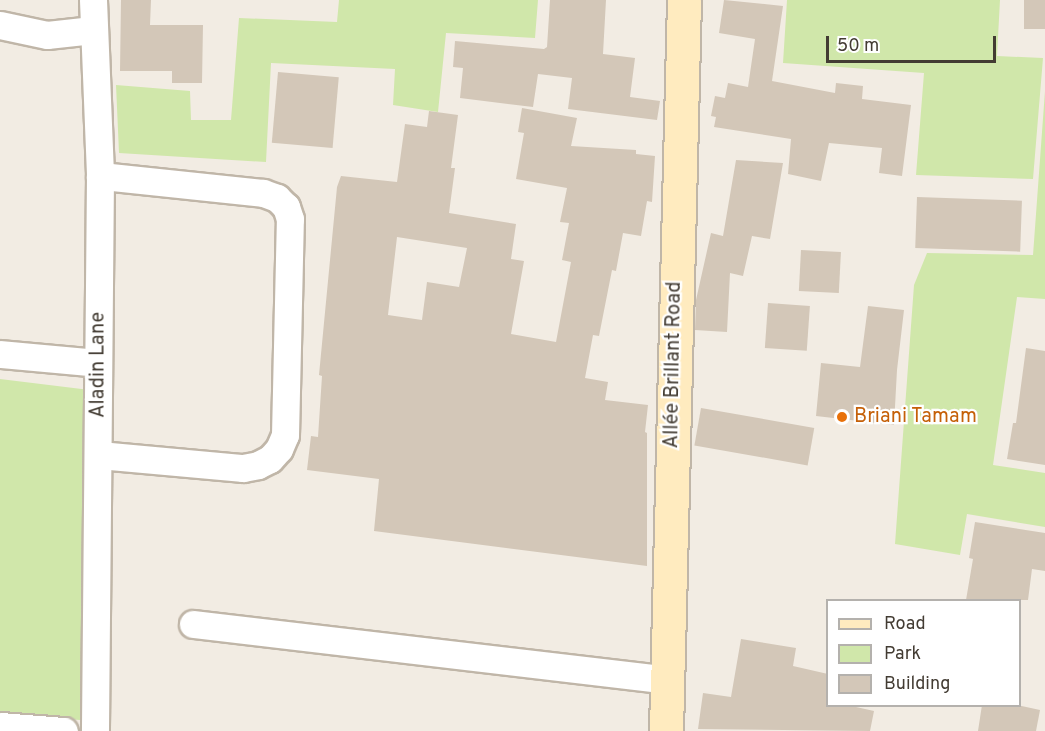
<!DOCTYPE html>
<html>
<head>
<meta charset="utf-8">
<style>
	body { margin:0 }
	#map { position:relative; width:1045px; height:731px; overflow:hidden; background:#f2ece3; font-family:Overpass,sans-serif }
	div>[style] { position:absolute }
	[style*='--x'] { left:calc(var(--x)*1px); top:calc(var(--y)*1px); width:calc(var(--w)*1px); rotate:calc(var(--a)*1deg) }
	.green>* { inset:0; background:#d0e7aa }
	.building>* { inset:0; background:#d3c7b8; transform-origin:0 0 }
	.roads { filter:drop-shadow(2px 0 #c0b6a8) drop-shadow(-2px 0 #c0b6a8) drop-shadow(0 2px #c0b6a8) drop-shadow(0 -2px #c0b6a8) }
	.street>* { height:27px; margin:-13.5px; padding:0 13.5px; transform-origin:13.5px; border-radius:13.5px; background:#fff }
	.secondary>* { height:33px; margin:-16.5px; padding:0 16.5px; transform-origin:16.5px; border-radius:16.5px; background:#ffebbf }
	.dots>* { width:16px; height:16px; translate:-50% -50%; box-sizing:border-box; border:3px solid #fff; border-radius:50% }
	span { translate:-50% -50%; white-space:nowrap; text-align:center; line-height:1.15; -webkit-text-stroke:4.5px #fff; paint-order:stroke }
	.street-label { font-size:20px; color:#433c33 }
	.food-label { font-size:20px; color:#c56008 }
	.left { translate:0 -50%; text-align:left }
	.legend { position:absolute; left:826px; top:599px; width:195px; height:108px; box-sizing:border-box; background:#fff; border:2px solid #b4b1ad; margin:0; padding:8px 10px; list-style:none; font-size:18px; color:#433c33 }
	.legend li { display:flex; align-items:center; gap:12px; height:30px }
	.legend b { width:30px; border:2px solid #b4b1ad }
	.scale { position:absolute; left:826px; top:36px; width:170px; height:27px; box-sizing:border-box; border:3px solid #433c33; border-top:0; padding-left:8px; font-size:18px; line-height:21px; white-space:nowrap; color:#433c33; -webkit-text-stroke:4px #fff; paint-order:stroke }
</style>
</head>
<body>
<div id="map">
	<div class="green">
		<i style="clip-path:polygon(339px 0,538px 0,535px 38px,446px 33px,438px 112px,393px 105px,395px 69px,271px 63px,266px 162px,119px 153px,116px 85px,190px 91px,191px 120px,231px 120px,239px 18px,337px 22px)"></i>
		<i style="clip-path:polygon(787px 0,1000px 0,997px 56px,1043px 58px,1033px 179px,916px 175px,924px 73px,783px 63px)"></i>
		<i style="clip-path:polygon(1045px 91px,1045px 299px,1017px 297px,993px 465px,1045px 473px,1045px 527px,967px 514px,960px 555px,895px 544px,914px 285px,927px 253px,1033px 255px)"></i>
		<i style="clip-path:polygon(0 379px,98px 391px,80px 720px,0 714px)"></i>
	</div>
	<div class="building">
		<i style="clip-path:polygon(121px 0,151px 0,150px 25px,203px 25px,202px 83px,172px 83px,172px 71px,120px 71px)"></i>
		<i style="clip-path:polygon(550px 0,606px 0,603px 54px,635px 58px,630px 97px,660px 101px,657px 120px,568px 109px,572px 78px,538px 74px,533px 107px,460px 98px,463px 68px,453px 67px,455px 41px,544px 49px,547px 47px)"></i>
		<i style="clip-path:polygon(724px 0,783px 6px,772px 81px,835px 93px,836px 83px,863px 86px,862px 99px,911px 105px,902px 176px,879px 173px,882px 148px,829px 143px,821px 181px,788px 174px,791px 139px,714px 127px,716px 117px,711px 116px,715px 96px,725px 98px,728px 83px,748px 87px,755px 39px,719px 33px)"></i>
		<i style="left:1024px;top:0;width:21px;height:29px"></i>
		<i style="left:278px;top:72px;width:61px;height:71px;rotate:5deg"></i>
		<i style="clip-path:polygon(evenodd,522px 108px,577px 118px,571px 146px,636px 150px,636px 154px,655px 156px,652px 202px,647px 201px,641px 236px,623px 233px,616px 271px,612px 270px,599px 336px,593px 335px,585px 378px,608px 382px,605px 400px,648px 405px,645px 432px,647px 433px,647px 566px,374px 531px,379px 479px,307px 470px,311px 436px,318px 437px,322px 376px,319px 375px,337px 187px,341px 176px,397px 182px,405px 124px,427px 127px,429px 111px,458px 115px,451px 168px,455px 168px,449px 213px,516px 224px,511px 259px,524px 261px,511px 334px,556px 342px,571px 262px,562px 260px,569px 223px,560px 222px,567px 188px,516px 179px,524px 133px,518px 132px,522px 108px,397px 237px,467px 248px,459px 287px,427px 282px,422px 320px,388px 315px,397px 237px)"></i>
		<i style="clip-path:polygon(736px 160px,783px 163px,770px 239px,752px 236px,743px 276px,730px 273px,727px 332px,695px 330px,696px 300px,711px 233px,723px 236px)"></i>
		<i style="left:917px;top:197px;width:105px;height:51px;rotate:2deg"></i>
		<i style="left:801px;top:250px;width:40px;height:41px;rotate:3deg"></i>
		<i style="left:768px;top:303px;width:42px;height:45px;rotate:4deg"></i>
		<i style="clip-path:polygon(868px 306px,904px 310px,897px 370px,894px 425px,816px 416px,821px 363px,860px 367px)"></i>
		<i style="clip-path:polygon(1026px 348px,1045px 351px,1045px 465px,1007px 459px,1013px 423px,1016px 423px)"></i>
		<i style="left:701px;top:408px;width:115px;height:38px;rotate:10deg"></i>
		<i style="clip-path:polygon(975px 522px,1045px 533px,1045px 571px,1032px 569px,1028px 600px,966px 600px,973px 559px,969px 558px)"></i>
		<i style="clip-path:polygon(741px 639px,796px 648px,793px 666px,828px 674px,828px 705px,847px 705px,874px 711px,870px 731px,698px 729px,703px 693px,731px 697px)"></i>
		<i style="clip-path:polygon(982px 705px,1017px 705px,1040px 710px,1036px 731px,978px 731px)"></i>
	</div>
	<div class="roads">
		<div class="street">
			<i style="--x:93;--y:0;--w:176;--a:87.7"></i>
			<i style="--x:100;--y:176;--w:555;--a:90.52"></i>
			<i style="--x:0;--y:25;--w:48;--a:12"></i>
			<i style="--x:47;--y:35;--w:46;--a:-6.2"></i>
			<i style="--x:0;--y:354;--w:98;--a:5.2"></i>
			<i style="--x:99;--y:455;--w:145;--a:5.2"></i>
			<i style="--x:243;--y:468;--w:15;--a:-11"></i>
			<i style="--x:258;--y:465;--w:13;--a:-27"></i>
			<i style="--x:270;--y:459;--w:13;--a:-48"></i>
			<i style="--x:279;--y:449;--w:15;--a:-67"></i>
			<i style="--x:285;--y:435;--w:216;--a:-88.7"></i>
			<i style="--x:290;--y:219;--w:13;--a:-108"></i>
			<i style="--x:286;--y:207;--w:13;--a:-135"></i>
			<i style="--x:277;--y:198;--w:15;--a:-160"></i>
			<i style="--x:263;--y:193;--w:164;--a:-174"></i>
			<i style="--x:193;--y:624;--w:477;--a:6.7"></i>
			<i style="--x:0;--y:726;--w:64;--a:4.5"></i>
		</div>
		<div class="secondary">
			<i style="--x:666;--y:731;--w:731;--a:-88.59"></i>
		</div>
	</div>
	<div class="dots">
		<i style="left:842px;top:417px;background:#e8710a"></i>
	</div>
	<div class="street-label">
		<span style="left:99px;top:365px;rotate:-90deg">Aladin Lane</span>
		<span style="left:674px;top:365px;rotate:-89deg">Allée Brillant Road</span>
	</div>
	<div class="food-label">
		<span class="left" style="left:854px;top:417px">Briani Tamam</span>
	</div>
	<ul class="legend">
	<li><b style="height:8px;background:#ffebbf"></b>Road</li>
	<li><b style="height:16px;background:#d0e7aa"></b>Park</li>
	<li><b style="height:16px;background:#d3c7b8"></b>Building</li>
	</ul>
	<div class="scale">50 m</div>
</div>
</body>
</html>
